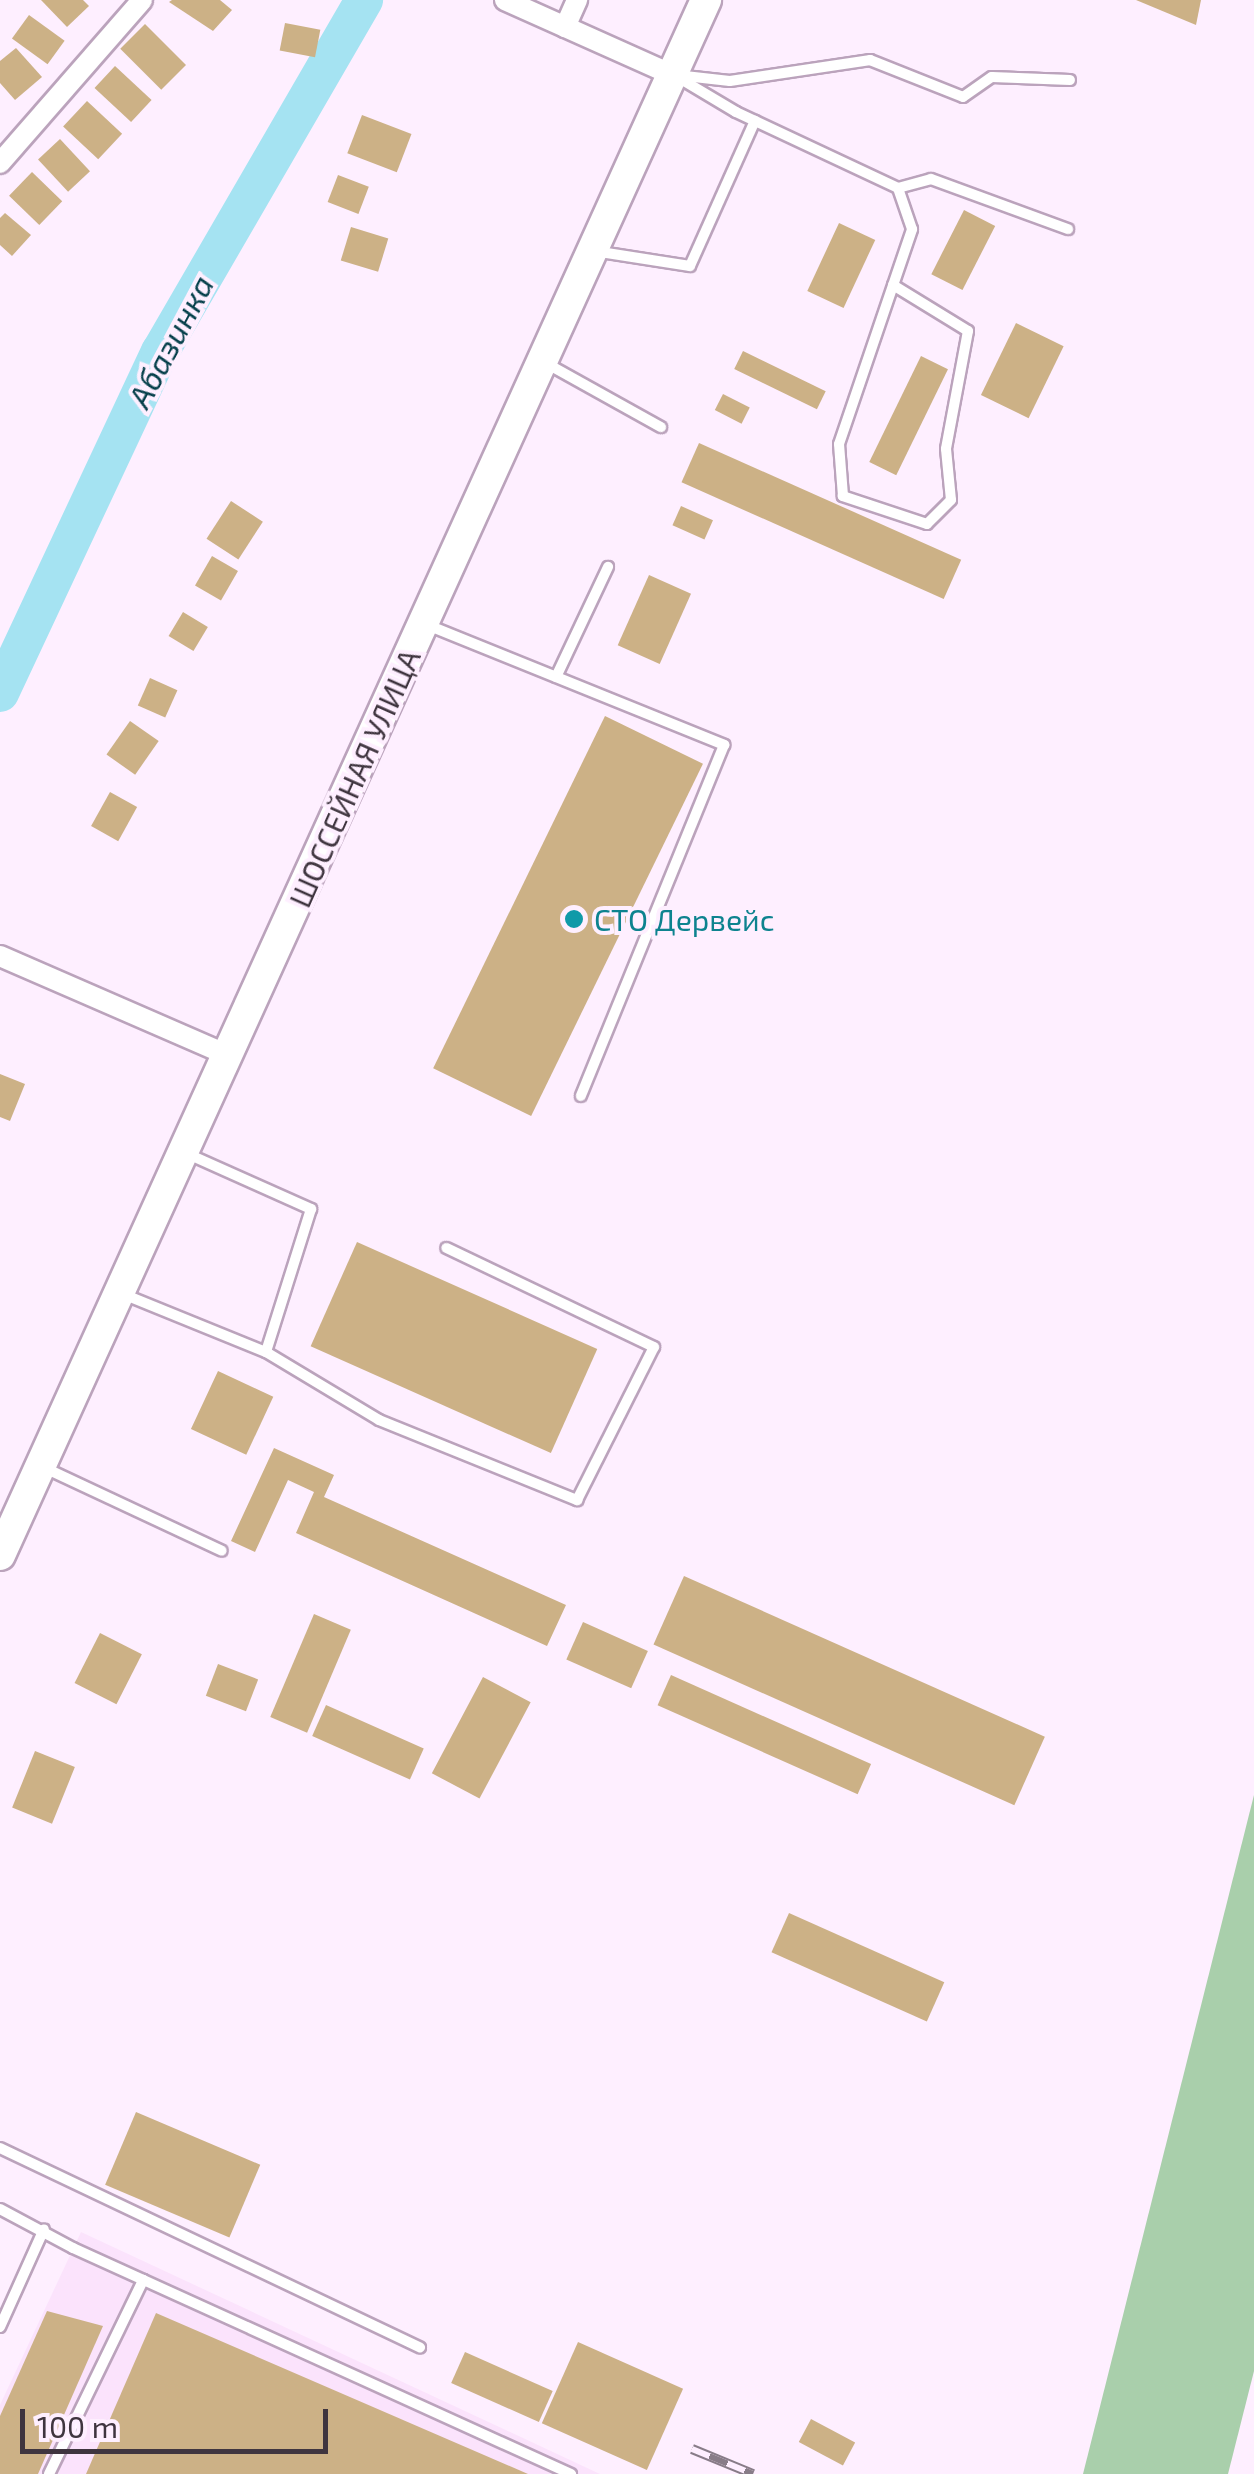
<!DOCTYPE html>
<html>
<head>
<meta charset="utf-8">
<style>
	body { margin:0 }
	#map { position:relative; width:1254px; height:2474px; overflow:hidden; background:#feefff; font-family:"Exo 2",sans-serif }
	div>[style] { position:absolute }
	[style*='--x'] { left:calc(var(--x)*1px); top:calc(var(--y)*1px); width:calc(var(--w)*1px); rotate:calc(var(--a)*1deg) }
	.built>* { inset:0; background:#fbe3fc }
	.forest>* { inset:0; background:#a9cfab }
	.river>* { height:38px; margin:-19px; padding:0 19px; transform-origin:19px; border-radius:19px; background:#a5e3f2 }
	.building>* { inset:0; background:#ccb186; transform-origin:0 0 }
	.roads { filter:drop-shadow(2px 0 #bba3bc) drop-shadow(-2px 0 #bba3bc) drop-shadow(0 2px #bba3bc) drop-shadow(0 -2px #bba3bc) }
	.service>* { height:10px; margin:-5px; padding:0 5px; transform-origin:5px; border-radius:5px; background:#fff }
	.minor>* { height:20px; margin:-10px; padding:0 10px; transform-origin:10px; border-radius:10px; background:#fff }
	.secondary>* { height:30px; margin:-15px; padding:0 15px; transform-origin:15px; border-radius:15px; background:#fff }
	.rail>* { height:10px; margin-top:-5px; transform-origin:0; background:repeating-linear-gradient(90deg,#feefff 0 19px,#887c88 0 38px); box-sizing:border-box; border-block:2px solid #887c88 }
	.dots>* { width:28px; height:28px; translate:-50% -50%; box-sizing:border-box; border:5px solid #feefff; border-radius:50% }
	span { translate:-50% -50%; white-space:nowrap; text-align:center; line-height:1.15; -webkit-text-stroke:8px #feefff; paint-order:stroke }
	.street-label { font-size:30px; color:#3f353f }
	.culture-label { font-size:30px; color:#0d838f }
	.left { translate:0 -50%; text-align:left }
	.water-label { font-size:32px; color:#06404b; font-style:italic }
	.scale { position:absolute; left:20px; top:2409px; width:308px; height:45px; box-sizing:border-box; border:5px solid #3f353f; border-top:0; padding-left:12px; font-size:30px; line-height:35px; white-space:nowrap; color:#3f353f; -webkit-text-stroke:8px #feefff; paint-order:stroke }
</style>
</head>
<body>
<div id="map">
	<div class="built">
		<i style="clip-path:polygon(81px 2232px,600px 2474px,0 2474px,0 2405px)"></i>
	</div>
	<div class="forest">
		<i style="clip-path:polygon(1254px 1795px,1254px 2371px,1228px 2474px,1083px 2474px)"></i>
	</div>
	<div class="river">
		<i style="--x:0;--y:693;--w:377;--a:-64.9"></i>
		<i style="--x:160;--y:352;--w:407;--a:-59.9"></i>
	</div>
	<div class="building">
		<i style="clip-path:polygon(41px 0,83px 0,89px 6px,67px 27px)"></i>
		<i style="clip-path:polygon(172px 0,220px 0,232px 10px,213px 31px,169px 2px)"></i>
		<i style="clip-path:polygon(1136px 0,1201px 0,1196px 25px)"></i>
		<i style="left:29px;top:15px;width:44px;height:29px;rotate:36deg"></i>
		<i style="left:285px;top:23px;width:36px;height:28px;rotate:11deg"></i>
		<i style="left:145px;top:24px;width:58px;height:35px;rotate:45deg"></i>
		<i style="clip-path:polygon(16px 48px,42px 77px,15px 100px,0 83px,0 61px)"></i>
		<i style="left:115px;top:66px;width:50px;height:30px;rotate:43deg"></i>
		<i style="left:87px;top:101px;width:48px;height:35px;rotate:43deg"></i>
		<i style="left:362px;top:115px;width:53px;height:41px;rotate:21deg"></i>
		<i style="left:60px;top:139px;width:44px;height:30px;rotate:47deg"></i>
		<i style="left:32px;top:172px;width:42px;height:33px;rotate:44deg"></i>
		<i style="left:338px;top:175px;width:33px;height:29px;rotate:21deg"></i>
		<i style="left:964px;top:210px;width:35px;height:72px;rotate:27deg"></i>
		<i style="clip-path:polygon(5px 213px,31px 235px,12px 256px,0 245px,0 218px)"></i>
		<i style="left:839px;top:223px;width:40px;height:75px;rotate:25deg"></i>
		<i style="left:351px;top:227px;width:39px;height:35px;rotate:17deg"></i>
		<i style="left:1016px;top:323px;width:53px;height:80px;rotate:26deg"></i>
		<i style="left:743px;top:351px;width:92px;height:20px;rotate:26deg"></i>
		<i style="left:921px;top:356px;width:30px;height:118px;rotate:26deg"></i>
		<i style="left:723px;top:394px;width:30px;height:18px;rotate:27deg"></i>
		<i style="left:699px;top:443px;width:287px;height:43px;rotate:24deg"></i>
		<i style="left:231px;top:501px;width:38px;height:45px;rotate:33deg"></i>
		<i style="left:681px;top:506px;width:35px;height:21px;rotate:24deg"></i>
		<i style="left:212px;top:556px;width:30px;height:34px;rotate:30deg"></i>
		<i style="left:649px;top:575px;width:46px;height:77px;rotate:24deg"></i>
		<i style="left:183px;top:612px;width:29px;height:28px;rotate:31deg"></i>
		<i style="left:150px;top:678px;width:30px;height:30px;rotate:24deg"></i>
		<i style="left:605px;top:716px;width:109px;height:392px;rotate:26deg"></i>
		<i style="left:130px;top:721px;width:35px;height:41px;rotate:35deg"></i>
		<i style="left:110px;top:792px;width:31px;height:39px;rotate:29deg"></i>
		<i style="clip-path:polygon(0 1074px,25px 1084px,10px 1121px,0 1117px)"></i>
		<i style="left:357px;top:1242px;width:263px;height:114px;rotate:24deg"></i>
		<i style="left:218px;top:1371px;width:61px;height:64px;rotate:25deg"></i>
		<i style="clip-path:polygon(274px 1448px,334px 1475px,324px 1497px,566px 1605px,547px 1646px,296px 1533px,314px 1492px,288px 1480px,255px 1552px,231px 1541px)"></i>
		<i style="left:684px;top:1576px;width:395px;height:75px;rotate:24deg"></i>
		<i style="left:314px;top:1614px;width:40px;height:112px;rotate:23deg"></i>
		<i style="left:583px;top:1622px;width:71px;height:41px;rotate:24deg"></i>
		<i style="left:100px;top:1633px;width:47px;height:56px;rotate:27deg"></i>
		<i style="left:218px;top:1664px;width:43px;height:34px;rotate:21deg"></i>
		<i style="left:671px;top:1675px;width:219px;height:33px;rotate:24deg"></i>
		<i style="left:483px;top:1677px;width:54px;height:109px;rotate:28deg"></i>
		<i style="left:326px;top:1705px;width:107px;height:34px;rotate:24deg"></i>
		<i style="left:35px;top:1751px;width:43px;height:61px;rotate:22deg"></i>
		<i style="left:789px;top:1913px;width:170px;height:43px;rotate:24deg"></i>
		<i style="left:136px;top:2112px;width:135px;height:79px;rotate:23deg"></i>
		<i style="clip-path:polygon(47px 2311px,103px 2326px,38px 2474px,0 2474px,0 2416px)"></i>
		<i style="clip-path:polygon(156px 2313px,528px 2474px,86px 2474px)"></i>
		<i style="left:578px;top:2342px;width:115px;height:89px;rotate:24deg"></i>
		<i style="left:465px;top:2352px;width:96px;height:34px;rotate:24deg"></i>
		<i style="left:811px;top:2419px;width:50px;height:26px;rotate:28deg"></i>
	</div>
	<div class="roads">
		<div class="service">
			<i style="--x:674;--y:75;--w:72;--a:30.8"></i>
			<i style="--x:736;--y:112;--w:179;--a:25.1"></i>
			<i style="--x:898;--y:188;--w:34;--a:-15"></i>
			<i style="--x:931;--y:179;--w:146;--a:20.1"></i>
			<i style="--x:676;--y:75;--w:54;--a:6.3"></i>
			<i style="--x:730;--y:81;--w:142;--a:-8.5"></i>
			<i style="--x:870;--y:60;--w:100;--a:21.7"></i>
			<i style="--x:963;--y:97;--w:35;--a:-35"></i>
			<i style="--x:992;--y:77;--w:78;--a:2.2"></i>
			<i style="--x:594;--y:251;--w:97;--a:8.9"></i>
			<i style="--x:690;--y:266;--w:159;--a:-65.9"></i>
			<i style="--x:893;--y:285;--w:88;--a:31.5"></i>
			<i style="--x:968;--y:331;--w:120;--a:100.6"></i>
			<i style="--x:946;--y:449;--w:51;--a:84.4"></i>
			<i style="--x:951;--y:500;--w:34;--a:135"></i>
			<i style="--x:927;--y:524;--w:89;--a:-161.6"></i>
			<i style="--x:843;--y:496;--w:52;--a:-94.4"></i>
			<i style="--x:839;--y:444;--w:227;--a:-71.2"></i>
			<i style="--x:912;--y:229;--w:43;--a:-108.9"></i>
			<i style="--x:544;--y:362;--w:134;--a:29.1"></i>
			<i style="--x:425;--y:624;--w:323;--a:22"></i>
			<i style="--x:724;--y:745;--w:379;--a:112.2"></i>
			<i style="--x:556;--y:677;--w:122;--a:-64.7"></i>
			<i style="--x:188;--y:1154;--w:135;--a:24.1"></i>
			<i style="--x:311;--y:1209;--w:150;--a:107.5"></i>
			<i style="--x:266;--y:1352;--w:132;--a:31"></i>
			<i style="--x:379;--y:1420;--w:214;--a:22"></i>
			<i style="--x:577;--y:1500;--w:171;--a:-63.3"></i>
			<i style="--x:654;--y:1347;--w:230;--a:-154.5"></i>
			<i style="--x:123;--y:1294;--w:154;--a:22.1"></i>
			<i style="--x:45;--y:1468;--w:195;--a:25.1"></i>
			<i style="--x:0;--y:2148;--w:465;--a:25.4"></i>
			<i style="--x:0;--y:2209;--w:83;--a:28.1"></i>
			<i style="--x:73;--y:2248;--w:547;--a:24.41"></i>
			<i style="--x:0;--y:2327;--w:107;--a:-65.8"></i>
			<i style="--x:49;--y:2474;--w:216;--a:-64.1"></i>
		</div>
		<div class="minor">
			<i style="--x:505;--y:0;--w:184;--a:24.1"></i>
			<i style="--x:565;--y:27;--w:30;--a:-66"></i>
			<i style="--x:0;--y:163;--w:216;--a:-48.9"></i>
			<i style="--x:0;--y:956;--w:236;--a:23.5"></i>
		</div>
		<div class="secondary">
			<i style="--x:0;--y:1555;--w:1708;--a:-65.58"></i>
		</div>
	</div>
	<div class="rail">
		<i style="--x:692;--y:2449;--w:66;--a:22.3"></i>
	</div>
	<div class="dots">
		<i style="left:574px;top:919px;background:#0f9aa8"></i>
	</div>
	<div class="street-label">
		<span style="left:354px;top:778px;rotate:-66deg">ШОССЕЙНАЯ УЛИЦА</span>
	</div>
	<div class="culture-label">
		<span class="left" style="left:594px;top:919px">СТО Дервейс</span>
	</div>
	<div class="water-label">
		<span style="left:170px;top:341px;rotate:-62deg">Абазинка</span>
	</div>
	<div class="scale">100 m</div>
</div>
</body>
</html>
